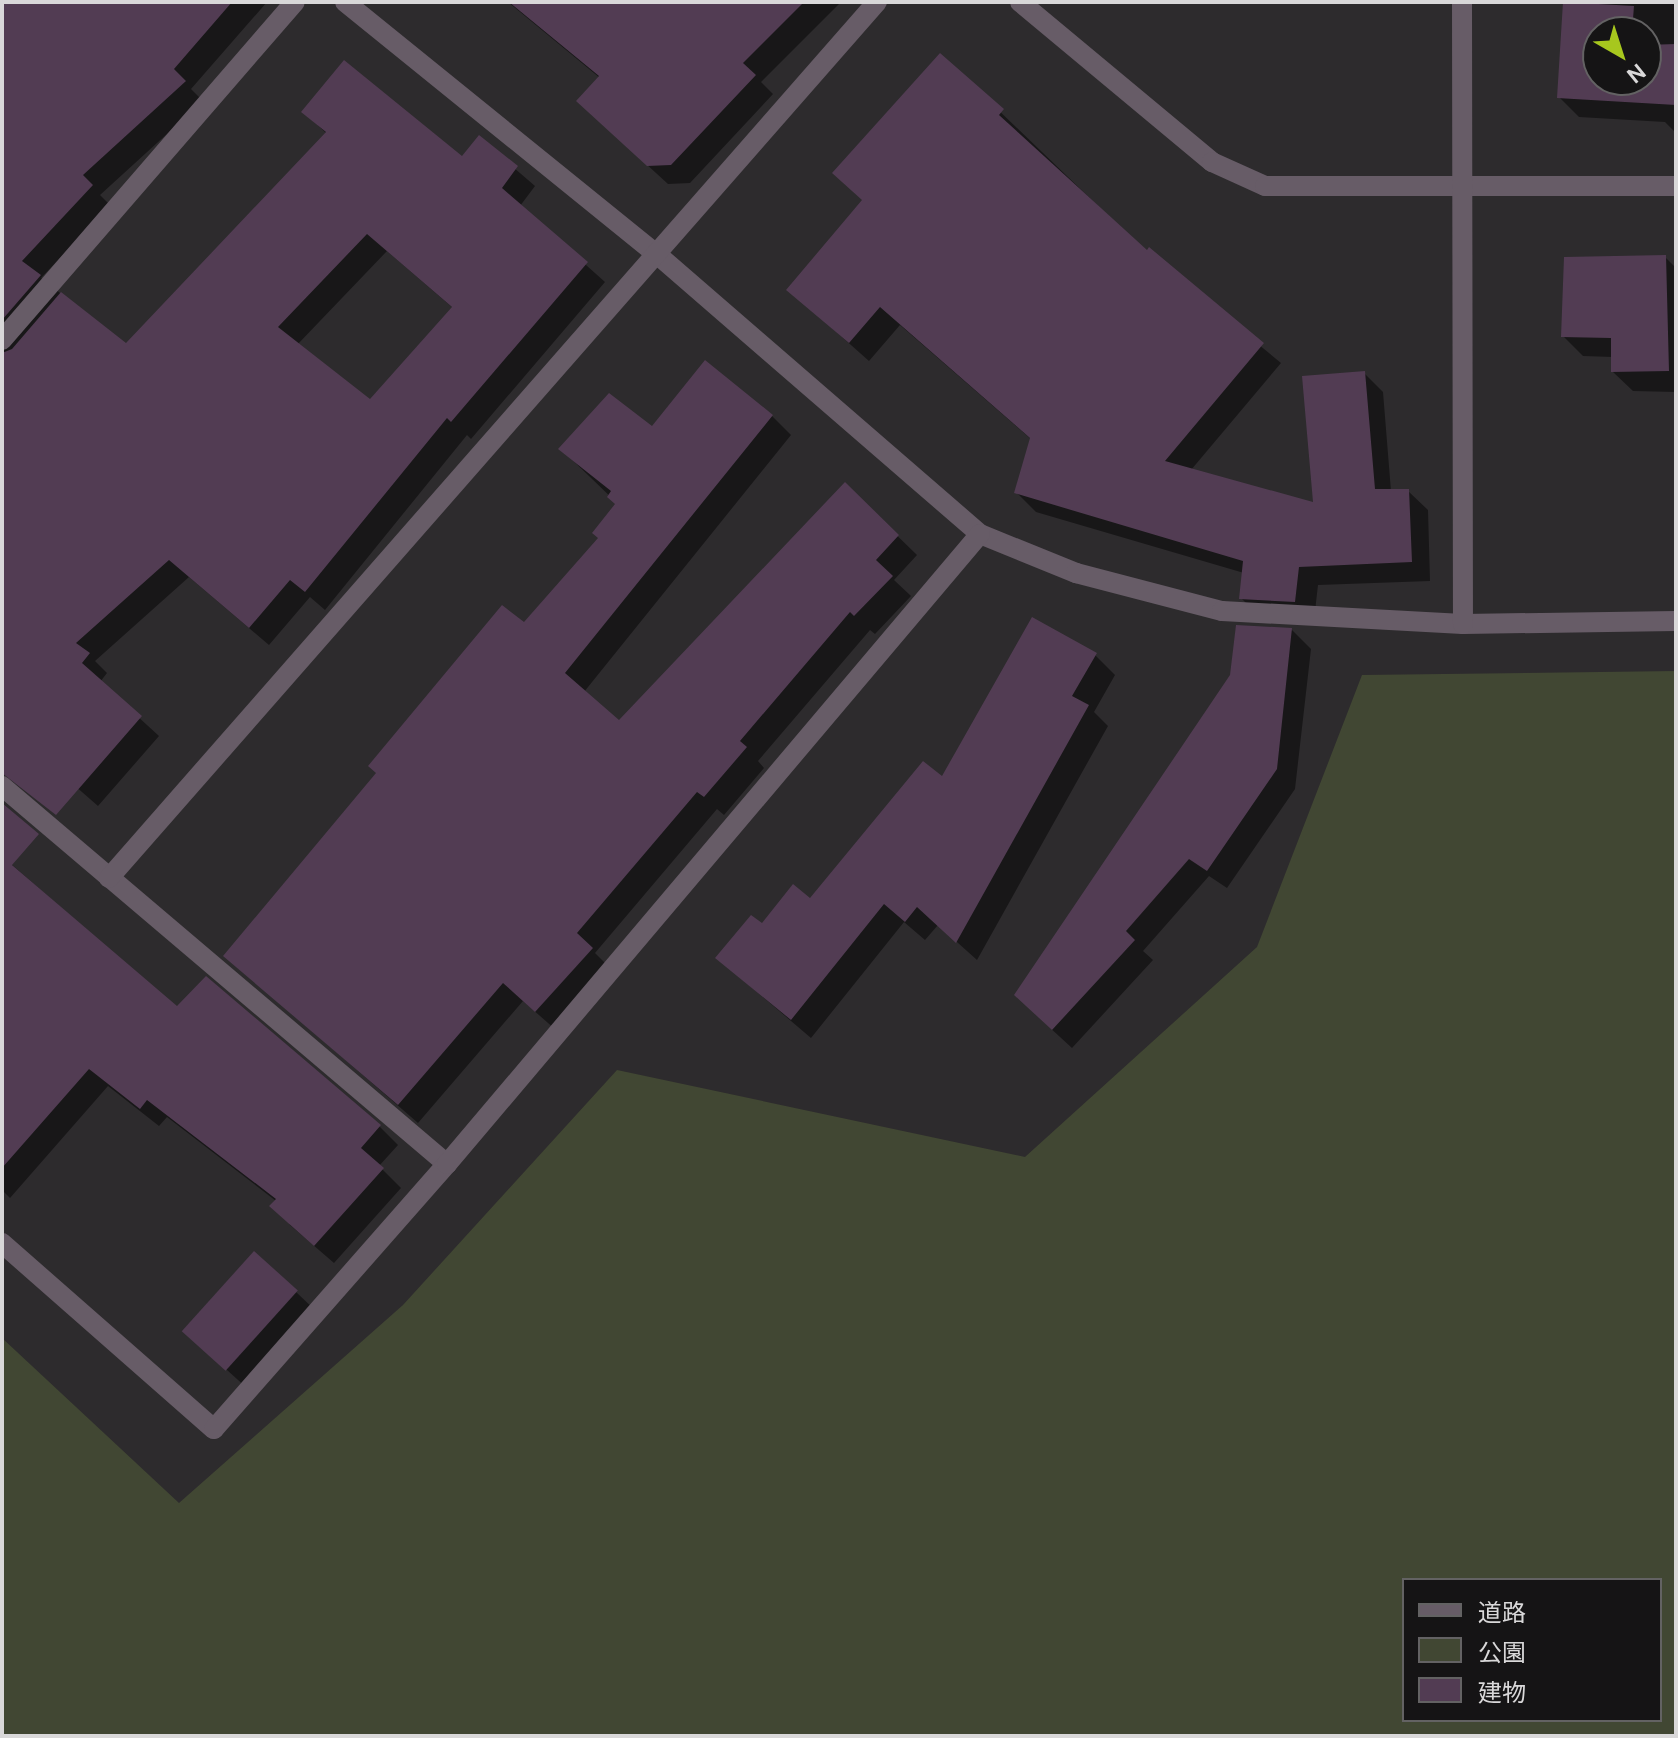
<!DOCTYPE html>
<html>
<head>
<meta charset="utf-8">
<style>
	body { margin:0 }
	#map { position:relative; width:1678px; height:1738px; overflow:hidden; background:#2d2b2d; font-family:"DM Sans","Noto Sans JP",sans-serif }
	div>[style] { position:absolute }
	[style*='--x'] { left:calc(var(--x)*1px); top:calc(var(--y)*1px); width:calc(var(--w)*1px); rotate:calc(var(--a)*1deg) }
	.green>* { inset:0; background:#414733 }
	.shadow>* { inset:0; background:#0007 }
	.building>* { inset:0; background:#523c53; transform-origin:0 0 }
	.minor>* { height:20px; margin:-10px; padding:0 10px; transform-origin:10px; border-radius:10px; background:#675c67 }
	span { translate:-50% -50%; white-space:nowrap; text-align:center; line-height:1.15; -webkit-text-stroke:8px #151415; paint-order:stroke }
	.frame { position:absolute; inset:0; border:4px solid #d9d8d9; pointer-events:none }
	.legend { position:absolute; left:1402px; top:1578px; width:260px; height:144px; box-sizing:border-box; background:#151415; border:2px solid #636263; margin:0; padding:10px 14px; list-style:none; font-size:24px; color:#d9d8d9 }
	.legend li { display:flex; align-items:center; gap:16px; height:40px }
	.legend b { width:40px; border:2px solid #636263 }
	.north { position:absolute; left:1582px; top:16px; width:80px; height:80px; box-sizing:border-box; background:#151415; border:2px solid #636263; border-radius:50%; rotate:141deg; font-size:22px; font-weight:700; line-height:32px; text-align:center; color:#d9d8d9 }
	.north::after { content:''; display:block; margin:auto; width:28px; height:36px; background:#a7c71e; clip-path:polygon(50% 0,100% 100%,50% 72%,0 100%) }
</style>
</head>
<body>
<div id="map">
	<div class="green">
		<i style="clip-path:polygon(evenodd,1676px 671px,1676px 1736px,2px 1736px,2px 1338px,179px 1503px,403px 1305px,617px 1070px,1025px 1157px,1257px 947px,1362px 675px,1676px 671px,1404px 1580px,1660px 1580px,1660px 1720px,1404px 1720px,1404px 1580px)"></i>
	</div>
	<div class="shadow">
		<i style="clip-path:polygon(evenodd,2px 2px,267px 2px,191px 89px,203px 101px,100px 195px,110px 205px,41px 278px,126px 345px,327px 134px,304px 112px,463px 159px,479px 138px,535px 186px,520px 206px,605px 282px,471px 439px,467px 435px,325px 610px,310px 597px,269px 645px,189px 577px,95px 661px,107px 673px,100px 682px,159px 736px,98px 806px,2px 722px,2px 2px,387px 251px,453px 308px,370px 402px,297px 345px,387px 251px)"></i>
		<i style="clip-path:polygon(508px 2px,839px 2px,840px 3px,761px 82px,773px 94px,690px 183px,668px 184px,597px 119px,600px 78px)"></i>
		<i style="clip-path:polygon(evenodd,1565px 2px,1676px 2px,1676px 133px,1665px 122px,1579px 117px,1559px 97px,1565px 2px,1598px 32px,1646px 32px,1646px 80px,1598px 80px,1598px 32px)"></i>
		<i style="clip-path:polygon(941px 55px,1147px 253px,1281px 363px,1191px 470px,1315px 505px,1364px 373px,1383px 392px,1391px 491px,1408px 491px,1428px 510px,1430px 581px,1318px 585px,1314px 620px,1260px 617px,1241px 598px,1244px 573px,1036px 512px,1017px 493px,1032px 440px,900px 325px,869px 361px,789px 290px,864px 201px)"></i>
		<i style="clip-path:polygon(1665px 257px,1676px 268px,1676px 392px,1633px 391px,1613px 372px,1613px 357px,1583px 356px,1563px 336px)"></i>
		<i style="clip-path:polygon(772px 416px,791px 435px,584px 692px,619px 722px,845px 485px,917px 555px,894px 580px,911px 596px,875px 634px,870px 630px,758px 761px,764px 768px,724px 815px,717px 809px,595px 953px,611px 969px,556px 1030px,523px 1001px,418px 1123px,226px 956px,600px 538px,618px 504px,561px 449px,652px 429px)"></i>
		<i style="clip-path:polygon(1292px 630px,1311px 649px,1295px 789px,1227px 888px,1209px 876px,1143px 951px,1153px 960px,1072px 1048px,1035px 1014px)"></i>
		<i style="clip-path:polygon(1095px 655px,1115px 675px,1094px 712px,1108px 726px,977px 960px,938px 925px,925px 940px,904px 922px,811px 1038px,717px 958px,810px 900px,943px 780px)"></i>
		<i style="clip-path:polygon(2px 856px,177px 1009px,379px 1126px,398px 1145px,379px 1166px,401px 1188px,334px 1263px,290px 1225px,276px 1201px,167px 1117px,159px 1126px,108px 1086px,10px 1198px,2px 1190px)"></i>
		<i style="clip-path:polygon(296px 1292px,316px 1311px,248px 1389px,185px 1332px)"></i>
	</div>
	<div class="building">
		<i style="clip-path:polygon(2px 2px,232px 2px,174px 69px,186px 81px,83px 175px,93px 185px,22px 261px,41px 275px,2px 320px)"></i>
		<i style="clip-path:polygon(509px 2px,804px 2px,743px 63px,756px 75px,671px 165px,647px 166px,576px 101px,599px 76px)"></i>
		<i style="clip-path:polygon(1563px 2px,1634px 6px,1632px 32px,1598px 32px,1598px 80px,1646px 80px,1646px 45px,1676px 44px,1676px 105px,1557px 98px)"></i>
		<i style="clip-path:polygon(940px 53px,1004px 109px,999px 115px,1147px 250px,1149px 247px,1264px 343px,1165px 461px,1313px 502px,1302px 376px,1365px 371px,1375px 489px,1409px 489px,1412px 562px,1299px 567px,1295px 602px,1239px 599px,1243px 561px,1014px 493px,1030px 438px,880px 307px,849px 343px,786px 290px,862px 200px,832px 173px)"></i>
		<i style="clip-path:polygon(evenodd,344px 60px,462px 156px,479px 135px,518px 166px,502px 188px,588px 262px,451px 422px,447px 418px,305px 592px,290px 580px,249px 628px,169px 560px,76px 643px,90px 653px,82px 663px,142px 716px,56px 815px,2px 773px,2px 353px,12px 349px,61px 292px,126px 343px,326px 132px,301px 112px,344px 60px,367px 234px,452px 307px,370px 399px,278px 327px,367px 234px)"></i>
		<i style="clip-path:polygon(1666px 255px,1669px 371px,1611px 372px,1611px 338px,1561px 337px,1564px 257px)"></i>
		<i style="clip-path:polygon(705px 360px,773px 415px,565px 673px,619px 720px,845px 482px,899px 535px,876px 560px,893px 576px,854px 616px,850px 612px,740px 741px,747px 747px,704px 797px,697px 792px,577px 933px,593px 948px,535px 1012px,503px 983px,398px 1105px,223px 956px,376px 773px,368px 766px,502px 605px,524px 622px,598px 538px,592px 533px,615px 504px,607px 497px,611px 491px,558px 449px,609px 393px,652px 426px)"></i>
		<i style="clip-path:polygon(1032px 617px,1097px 653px,1072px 696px,1089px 705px,956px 943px,917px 907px,905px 922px,884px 904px,791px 1020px,715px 958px,751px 915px,762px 923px,793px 884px,810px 898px,923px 761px,942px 776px)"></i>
		<i style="clip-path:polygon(1236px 625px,1292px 628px,1277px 769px,1207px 871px,1189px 859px,1126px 931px,1135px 940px,1052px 1030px,1014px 995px,1230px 675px)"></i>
		<i style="clip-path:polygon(2px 803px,39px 834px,12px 865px,177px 1006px,206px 976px,381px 1125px,361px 1148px,384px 1168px,314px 1246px,269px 1206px,276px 1199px,147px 1100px,140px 1109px,89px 1069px,2px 1168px)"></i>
		<i style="left:254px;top:1251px;width:59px;height:108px;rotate:42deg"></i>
	</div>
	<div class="minor">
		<i style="--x:345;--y:2;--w:404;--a:39"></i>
		<i style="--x:659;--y:256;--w:425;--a:40.9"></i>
		<i style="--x:980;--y:534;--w:104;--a:22.1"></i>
		<i style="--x:1076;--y:573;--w:151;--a:14.6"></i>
		<i style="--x:1222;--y:611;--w:241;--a:3.1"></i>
		<i style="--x:1463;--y:624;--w:213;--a:-0.8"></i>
		<i style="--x:1020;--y:2;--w:250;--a:39.8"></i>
		<i style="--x:1212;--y:162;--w:58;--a:24.4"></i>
		<i style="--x:1265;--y:186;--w:411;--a:0"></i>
		<i style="--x:1462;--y:2;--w:622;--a:89.91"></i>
		<i style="--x:2;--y:340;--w:447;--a:-49.1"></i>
		<i style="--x:2;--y:786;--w:584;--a:40.35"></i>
		<i style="--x:109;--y:878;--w:1165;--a:-48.76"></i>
		<i style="--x:2;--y:1243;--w:282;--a:41.3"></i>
		<i style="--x:214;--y:1429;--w:353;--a:-48.7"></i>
		<i style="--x:447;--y:1164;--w:825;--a:-49.77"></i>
	</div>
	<div class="frame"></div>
	<ul class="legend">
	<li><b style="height:10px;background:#675c67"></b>道路</li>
	<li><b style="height:22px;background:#414733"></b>公園</li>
	<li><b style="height:22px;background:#523c53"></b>建物</li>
	</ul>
	<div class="north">N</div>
</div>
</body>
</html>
